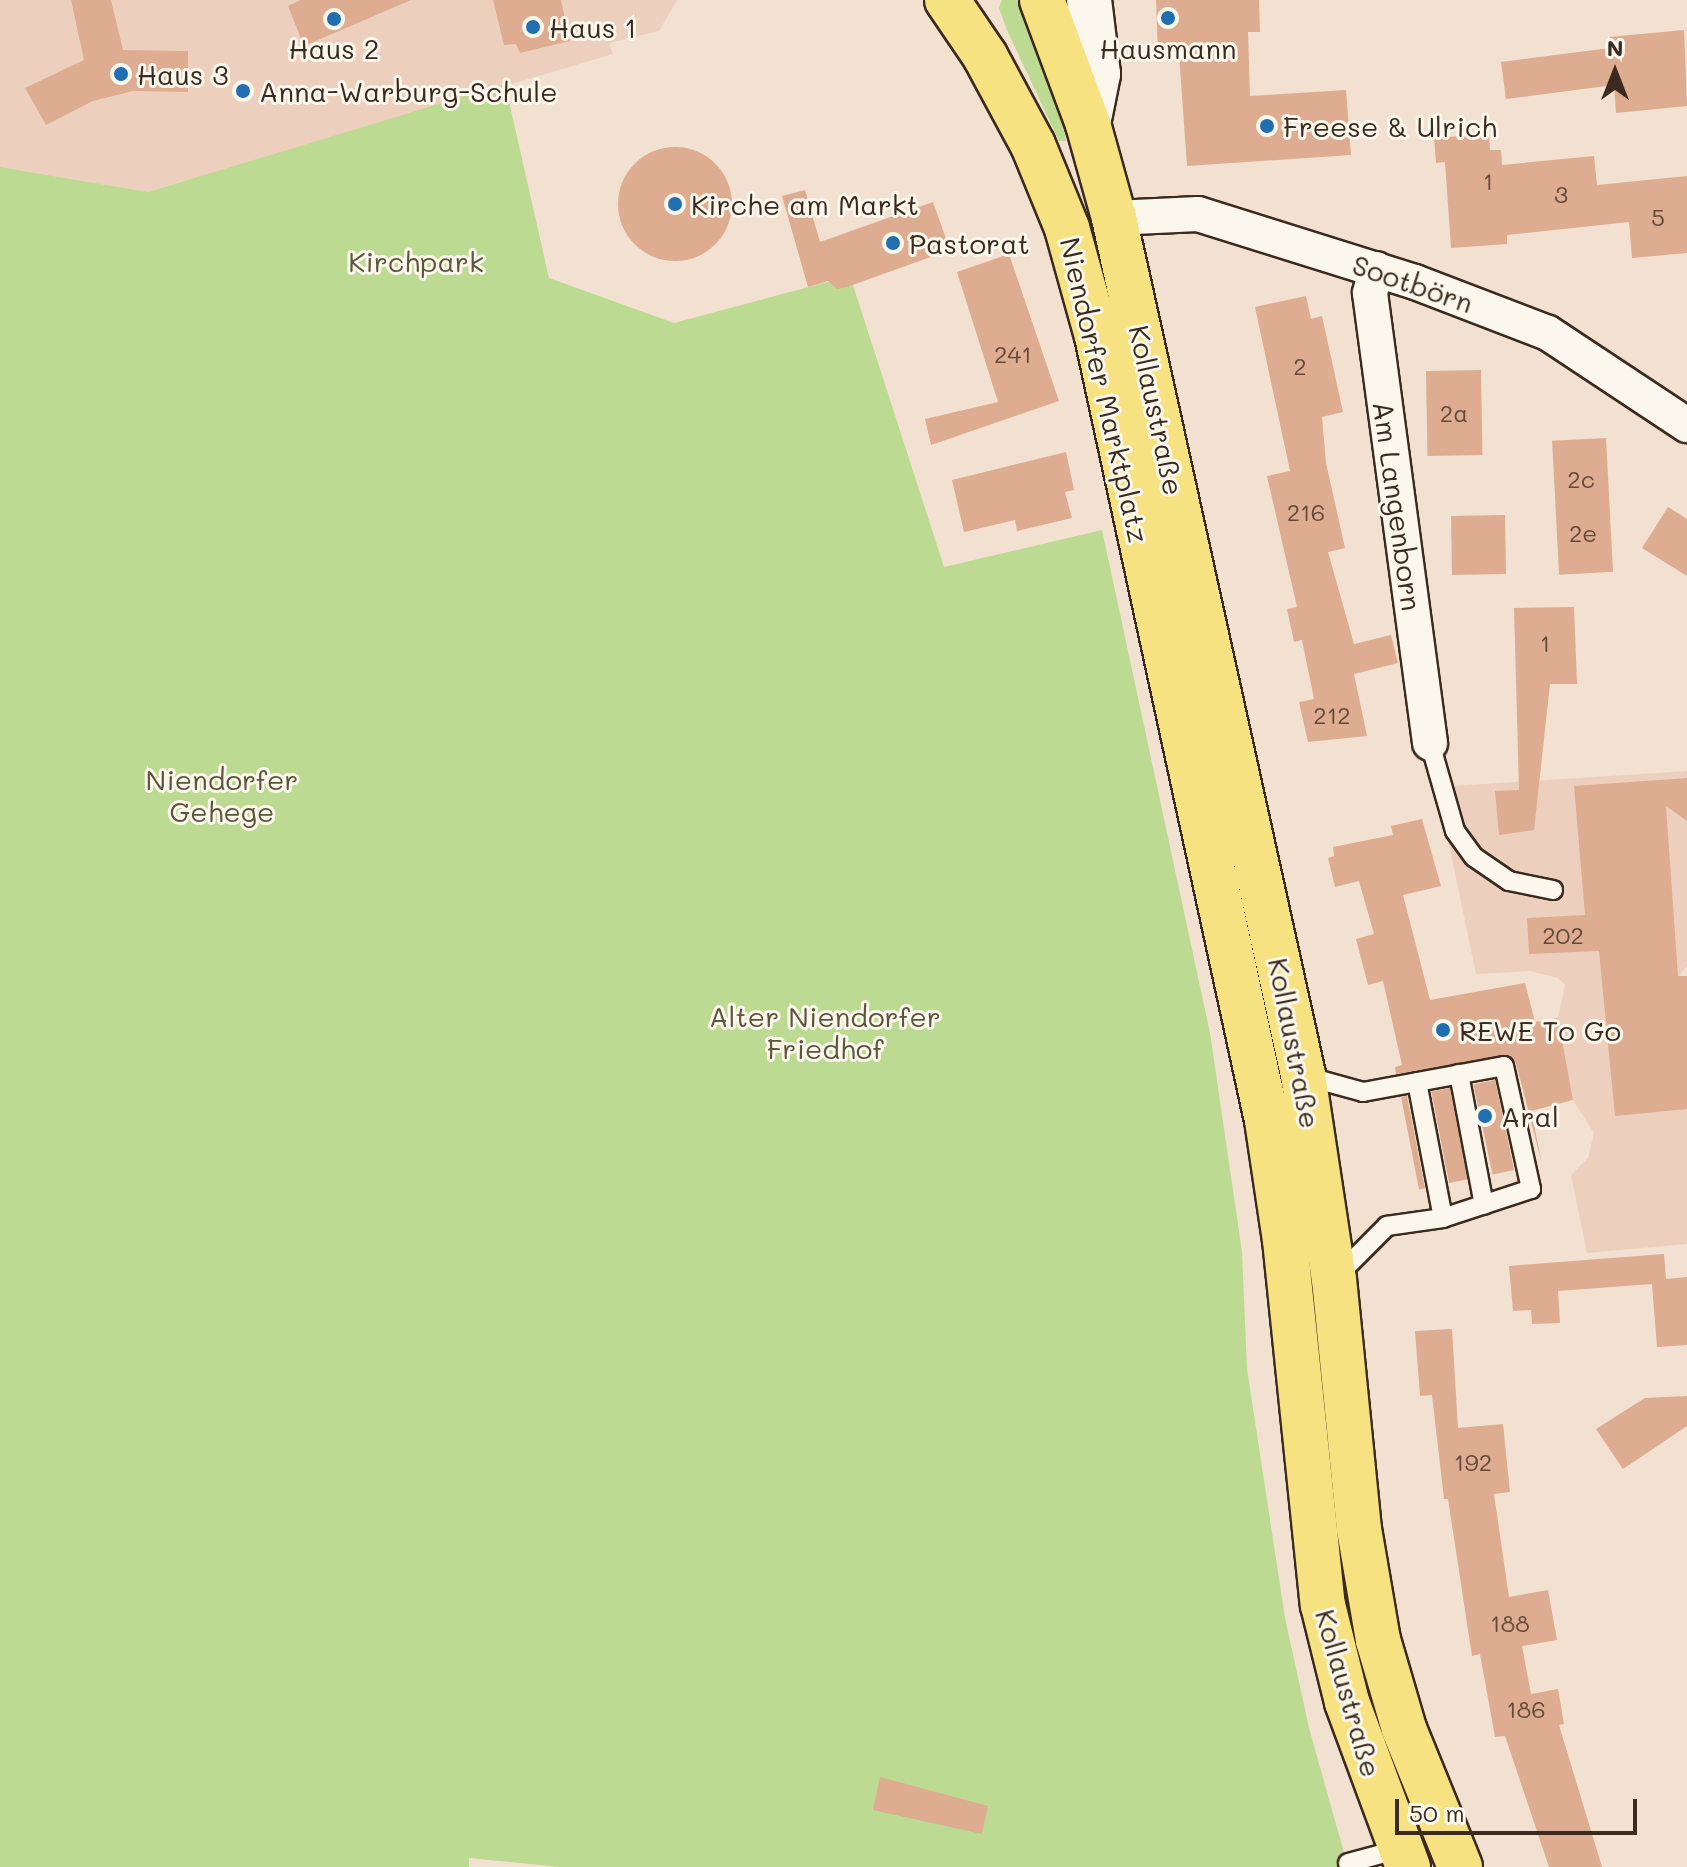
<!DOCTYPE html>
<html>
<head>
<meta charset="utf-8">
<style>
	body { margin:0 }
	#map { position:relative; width:1687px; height:1867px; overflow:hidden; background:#f2e0d0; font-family:Mali,sans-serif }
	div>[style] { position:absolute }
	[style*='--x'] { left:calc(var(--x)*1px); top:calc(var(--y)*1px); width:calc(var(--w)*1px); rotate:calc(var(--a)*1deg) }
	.built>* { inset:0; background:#ecd0bd }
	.green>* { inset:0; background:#bcda92 }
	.building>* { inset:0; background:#deac90; transform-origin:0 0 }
	.round { border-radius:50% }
	.roads { filter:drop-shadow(2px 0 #3b2a1e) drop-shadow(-2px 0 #3b2a1e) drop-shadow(0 2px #3b2a1e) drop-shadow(0 -2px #3b2a1e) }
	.lane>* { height:18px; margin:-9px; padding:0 9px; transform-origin:9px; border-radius:9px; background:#fbf7ec }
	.street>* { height:34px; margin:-17px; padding:0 17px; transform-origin:17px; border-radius:17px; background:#fbf7ec }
	.secondary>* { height:44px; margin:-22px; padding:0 22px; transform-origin:22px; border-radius:22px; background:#fbf7ec }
	.primary>* { height:44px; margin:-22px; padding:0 22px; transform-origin:22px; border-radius:22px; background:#f6e281 }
	.dots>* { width:22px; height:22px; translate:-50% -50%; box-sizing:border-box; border:4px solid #fbf7ec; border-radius:50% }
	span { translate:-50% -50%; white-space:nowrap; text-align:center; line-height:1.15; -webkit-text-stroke:6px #fbf7ec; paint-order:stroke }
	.number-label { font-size:24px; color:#644a3a }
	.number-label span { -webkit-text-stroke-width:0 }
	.poi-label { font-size:28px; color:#3b2a1e }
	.left { translate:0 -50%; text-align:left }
	.park-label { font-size:28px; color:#5b563b }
	.street-label { font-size:28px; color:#3b2a1e }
	.north { position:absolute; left:1575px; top:32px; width:80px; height:80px; -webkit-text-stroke:6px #fbf7ec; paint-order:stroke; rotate:0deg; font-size:22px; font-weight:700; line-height:32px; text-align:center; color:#3b2a1e }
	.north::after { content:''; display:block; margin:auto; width:28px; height:36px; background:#3b2a1e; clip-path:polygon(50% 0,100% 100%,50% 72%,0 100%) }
	.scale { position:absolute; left:1395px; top:1799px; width:242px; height:36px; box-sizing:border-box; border:4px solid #3b2a1e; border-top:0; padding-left:10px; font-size:24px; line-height:28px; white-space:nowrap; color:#3b2a1e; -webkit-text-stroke:6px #fbf7ec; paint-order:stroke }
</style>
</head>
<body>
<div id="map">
	<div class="built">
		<i style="clip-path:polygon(0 0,677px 0,659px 31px,609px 43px,613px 54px,147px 192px,0 167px)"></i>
		<i style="clip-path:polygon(1687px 771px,1687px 966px,1678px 977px,1687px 1062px,1687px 1244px,1587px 1253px,1571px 1175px,1588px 1158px,1594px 1133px,1573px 1100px,1558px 1018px,1565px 985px,1558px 978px,1530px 971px,1476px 974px,1437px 787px)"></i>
	</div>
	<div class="green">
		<i style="clip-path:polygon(1002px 0,1017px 0,1059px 97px,1066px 141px,1059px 141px,1007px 30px,999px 8px)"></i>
		<i style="clip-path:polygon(505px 84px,549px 278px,674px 323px,850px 276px,944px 567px,1102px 530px,1210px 1033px,1242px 1252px,1247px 1369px,1285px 1618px,1309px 1728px,1348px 1867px,560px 1867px,469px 1858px,469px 1867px,0 1867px,0 167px,148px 192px)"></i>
	</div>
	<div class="building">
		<i style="clip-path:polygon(71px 0,111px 0,123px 50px,188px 51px,188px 92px,133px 91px,93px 101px,46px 125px,25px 88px,84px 60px)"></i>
		<i style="clip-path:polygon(301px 0,411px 0,304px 46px,288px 6px)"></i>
		<i style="clip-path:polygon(493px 0,561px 0,570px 41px,520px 53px,516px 44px,504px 45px)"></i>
		<i style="clip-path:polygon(1156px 0,1259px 0,1260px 32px,1248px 32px,1250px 96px,1346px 90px,1351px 155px,1187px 166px,1179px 54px,1158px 55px)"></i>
		<i style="clip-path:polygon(1684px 30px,1687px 106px,1616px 113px,1614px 85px,1506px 99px,1501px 62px,1610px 48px,1609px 37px)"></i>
		<i style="clip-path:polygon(1489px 134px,1490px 150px,1501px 150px,1502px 165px,1594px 156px,1597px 185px,1687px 176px,1687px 253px,1632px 258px,1629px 222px,1507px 235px,1507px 244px,1451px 248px,1445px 162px,1436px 163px,1434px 138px)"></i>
		<i class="round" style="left:618px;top:147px;width:114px;height:114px"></i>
		<i style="clip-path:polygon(805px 190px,820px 242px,933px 202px,950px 250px,847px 287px,837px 289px,828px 281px,808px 287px,782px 196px)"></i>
		<i style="clip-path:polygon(1009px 254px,1059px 401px,931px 445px,925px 419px,998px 402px,957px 272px)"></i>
		<i style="clip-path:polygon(1306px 296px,1311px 319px,1322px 316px,1343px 412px,1322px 417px,1326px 463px,1345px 548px,1328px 552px,1354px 644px,1391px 635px,1398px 663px,1354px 674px,1367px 736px,1308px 742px,1299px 702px,1314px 699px,1302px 640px,1294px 642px,1287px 609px,1297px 607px,1267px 476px,1290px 471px,1255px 307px)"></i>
		<i style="left:1481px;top:370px;width:85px;height:55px;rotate:89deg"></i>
		<i style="left:1606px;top:438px;width:134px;height:54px;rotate:87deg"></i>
		<i style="clip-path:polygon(1066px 452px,1074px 490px,1065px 492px,1072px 518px,1017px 531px,1015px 520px,964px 532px,952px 480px)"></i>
		<i style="clip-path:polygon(1668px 507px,1687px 519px,1687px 576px,1642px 548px)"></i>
		<i style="left:1505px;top:515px;width:59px;height:54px;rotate:89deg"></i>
		<i style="clip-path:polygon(1574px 607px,1577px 684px,1550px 684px,1534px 830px,1499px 835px,1495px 791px,1519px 790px,1514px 608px)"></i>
		<i style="clip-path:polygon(1687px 778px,1687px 821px,1666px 806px,1678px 976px,1687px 976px,1687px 1109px,1615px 1116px,1599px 951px,1529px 954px,1527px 918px,1585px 915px,1574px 786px)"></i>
		<i style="clip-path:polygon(1422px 819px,1441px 886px,1403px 895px,1430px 1000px,1525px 983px,1535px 1022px,1558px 1018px,1573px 1100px,1531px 1111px,1542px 1164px,1516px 1063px,1509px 1055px,1396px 1074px,1395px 1067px,1402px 1065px,1383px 981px,1368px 985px,1356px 939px,1374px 934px,1359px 881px,1335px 887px,1328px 858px,1334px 856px,1333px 847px,1393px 835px,1391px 826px)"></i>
		<i style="left:1495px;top:1080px;width:92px;height:22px;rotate:78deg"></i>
		<i style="left:1450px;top:1088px;width:93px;height:19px;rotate:79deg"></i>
		<i style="left:1407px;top:1096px;width:94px;height:6px;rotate:79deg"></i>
		<i style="clip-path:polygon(1664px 1254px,1666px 1279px,1687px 1277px,1687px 1345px,1657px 1347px,1652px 1284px,1558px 1291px,1560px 1323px,1532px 1324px,1531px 1310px,1513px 1311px,1509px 1266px)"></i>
		<i style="clip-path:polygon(1452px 1329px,1458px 1428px,1503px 1424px,1510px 1492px,1494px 1494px,1509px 1597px,1548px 1590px,1557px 1640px,1522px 1646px,1531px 1694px,1558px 1689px,1564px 1724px,1559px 1725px,1602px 1867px,1549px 1867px,1505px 1736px,1495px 1737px,1480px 1654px,1472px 1656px,1448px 1499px,1444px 1499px,1432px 1395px,1420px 1396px,1415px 1331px)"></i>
		<i style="clip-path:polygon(1687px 1396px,1687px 1426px,1623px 1469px,1596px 1429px,1645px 1398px)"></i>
		<i style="clip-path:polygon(880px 1777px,988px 1806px,982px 1834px,873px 1810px)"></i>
	</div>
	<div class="roads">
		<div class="lane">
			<i style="--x:1430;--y:743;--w:91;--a:74.1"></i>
			<i style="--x:1455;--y:831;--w:32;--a:54"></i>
			<i style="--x:1474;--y:857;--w:42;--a:34.4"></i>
			<i style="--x:1509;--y:881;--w:45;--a:11.6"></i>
			<i style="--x:1459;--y:1074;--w:133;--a:79.2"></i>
			<i style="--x:1305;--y:1076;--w:60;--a:15.4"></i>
			<i style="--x:1363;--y:1092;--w:143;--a:-10.4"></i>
			<i style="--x:1504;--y:1066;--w:126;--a:77.6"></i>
			<i style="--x:1531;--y:1189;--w:93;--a:161.8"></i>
			<i style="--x:1443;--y:1218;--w:57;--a:171.9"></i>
			<i style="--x:1387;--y:1226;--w:72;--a:135"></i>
			<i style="--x:1417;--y:1082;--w:138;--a:79.2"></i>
			<i style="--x:1348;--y:1863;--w:54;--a:-15.1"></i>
		</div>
		<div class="street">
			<i style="--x:1114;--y:218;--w:84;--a:-2.7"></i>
			<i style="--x:1198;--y:214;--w:227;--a:17.4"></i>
			<i style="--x:1415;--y:282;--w:142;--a:21"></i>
			<i style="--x:1548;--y:333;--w:167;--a:33.5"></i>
			<i style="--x:1376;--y:269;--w:25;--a:104"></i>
			<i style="--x:1370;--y:293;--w:454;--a:82.4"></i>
		</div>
		<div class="secondary">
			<i style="--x:1088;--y:124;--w:51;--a:-78.7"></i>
			<i style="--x:1098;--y:74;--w:75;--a:-96.9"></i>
		</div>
		<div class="primary">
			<i style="--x:947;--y:0;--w:68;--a:55.8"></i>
			<i style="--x:985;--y:56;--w:101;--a:61.7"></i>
			<i style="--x:1033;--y:145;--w:90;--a:67.7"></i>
			<i style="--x:1067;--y:228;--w:112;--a:74.5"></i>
			<i style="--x:1097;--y:336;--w:802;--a:77.77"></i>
			<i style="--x:1267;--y:1120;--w:121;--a:81.5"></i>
			<i style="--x:1285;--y:1240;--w:367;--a:84.1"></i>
			<i style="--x:1323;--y:1605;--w:100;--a:76.1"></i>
			<i style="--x:1347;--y:1702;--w:176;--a:69.7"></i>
			<i style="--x:1042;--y:0;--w:132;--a:69.6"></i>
			<i style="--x:1088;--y:124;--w:98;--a:74.5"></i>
			<i style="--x:1114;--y:218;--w:878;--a:77.56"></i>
			<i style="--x:1303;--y:1075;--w:206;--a:81.4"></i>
			<i style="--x:1334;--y:1279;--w:251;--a:84.3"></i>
			<i style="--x:1359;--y:1529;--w:113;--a:80.3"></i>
			<i style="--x:1378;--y:1640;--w:93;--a:73.7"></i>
			<i style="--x:1404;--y:1729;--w:149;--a:67.9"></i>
		</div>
	</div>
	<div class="dots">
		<i style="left:1168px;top:18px;background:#1f6fb2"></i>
		<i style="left:334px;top:19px;background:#1f6fb2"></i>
		<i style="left:533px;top:27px;background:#1f6fb2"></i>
		<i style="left:121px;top:74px;background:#1f6fb2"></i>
		<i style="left:243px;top:91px;background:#1f6fb2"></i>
		<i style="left:1267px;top:126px;background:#1f6fb2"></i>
		<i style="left:675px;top:204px;background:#1f6fb2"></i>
		<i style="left:893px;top:243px;background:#1f6fb2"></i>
		<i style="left:1443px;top:1030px;background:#1f6fb2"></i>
		<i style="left:1485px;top:1116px;background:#1f6fb2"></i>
	</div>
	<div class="number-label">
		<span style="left:1488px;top:181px">1</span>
		<span style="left:1561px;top:194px">3</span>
		<span style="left:1658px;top:217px">5</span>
		<span style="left:1013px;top:354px">241</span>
		<span style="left:1300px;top:366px">2</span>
		<span style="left:1454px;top:413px">2a</span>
		<span style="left:1581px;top:479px">2c</span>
		<span style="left:1306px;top:512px">216</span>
		<span style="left:1583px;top:533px">2e</span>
		<span style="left:1545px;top:643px">1</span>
		<span style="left:1332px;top:715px">212</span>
		<span style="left:1563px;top:935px">202</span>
		<span style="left:1473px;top:1462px">192</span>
		<span style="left:1510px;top:1623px">188</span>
		<span style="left:1526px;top:1709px">186</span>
	</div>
	<div class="poi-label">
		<span class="left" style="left:549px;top:27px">Haus 1</span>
		<span style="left:334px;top:48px">Haus 2</span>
		<span style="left:1168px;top:48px">Hausmann</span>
		<span class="left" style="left:137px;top:74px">Haus 3</span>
		<span class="left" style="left:259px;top:91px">Anna-Warburg-Schule</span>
		<span class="left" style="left:1283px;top:126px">Freese &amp; Ulrich</span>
		<span class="left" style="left:691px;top:204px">Kirche am Markt</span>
		<span class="left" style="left:909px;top:243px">Pastorat</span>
		<span class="left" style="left:1459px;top:1030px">REWE To Go</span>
		<span class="left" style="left:1501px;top:1116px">Aral</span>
	</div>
	<div class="park-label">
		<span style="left:416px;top:261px">Kirchpark</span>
		<span style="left:222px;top:795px">Niendorfer<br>Gehege</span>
		<span style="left:825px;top:1032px">Alter Niendorfer<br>Friedhof</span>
	</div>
	<div class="street-label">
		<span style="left:1413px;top:283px;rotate:19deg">Sootbörn</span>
		<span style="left:1105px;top:390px;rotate:77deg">Niendorfer Marktplatz</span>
		<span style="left:1157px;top:410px;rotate:78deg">Kollaustraße</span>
		<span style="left:1398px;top:506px;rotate:82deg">Am Langenborn</span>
		<span style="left:1295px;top:1043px;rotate:79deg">Kollaustraße</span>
		<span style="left:1349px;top:1693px;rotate:74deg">Kollaustraße</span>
	</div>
	<div class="north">N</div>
	<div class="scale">50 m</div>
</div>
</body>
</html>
